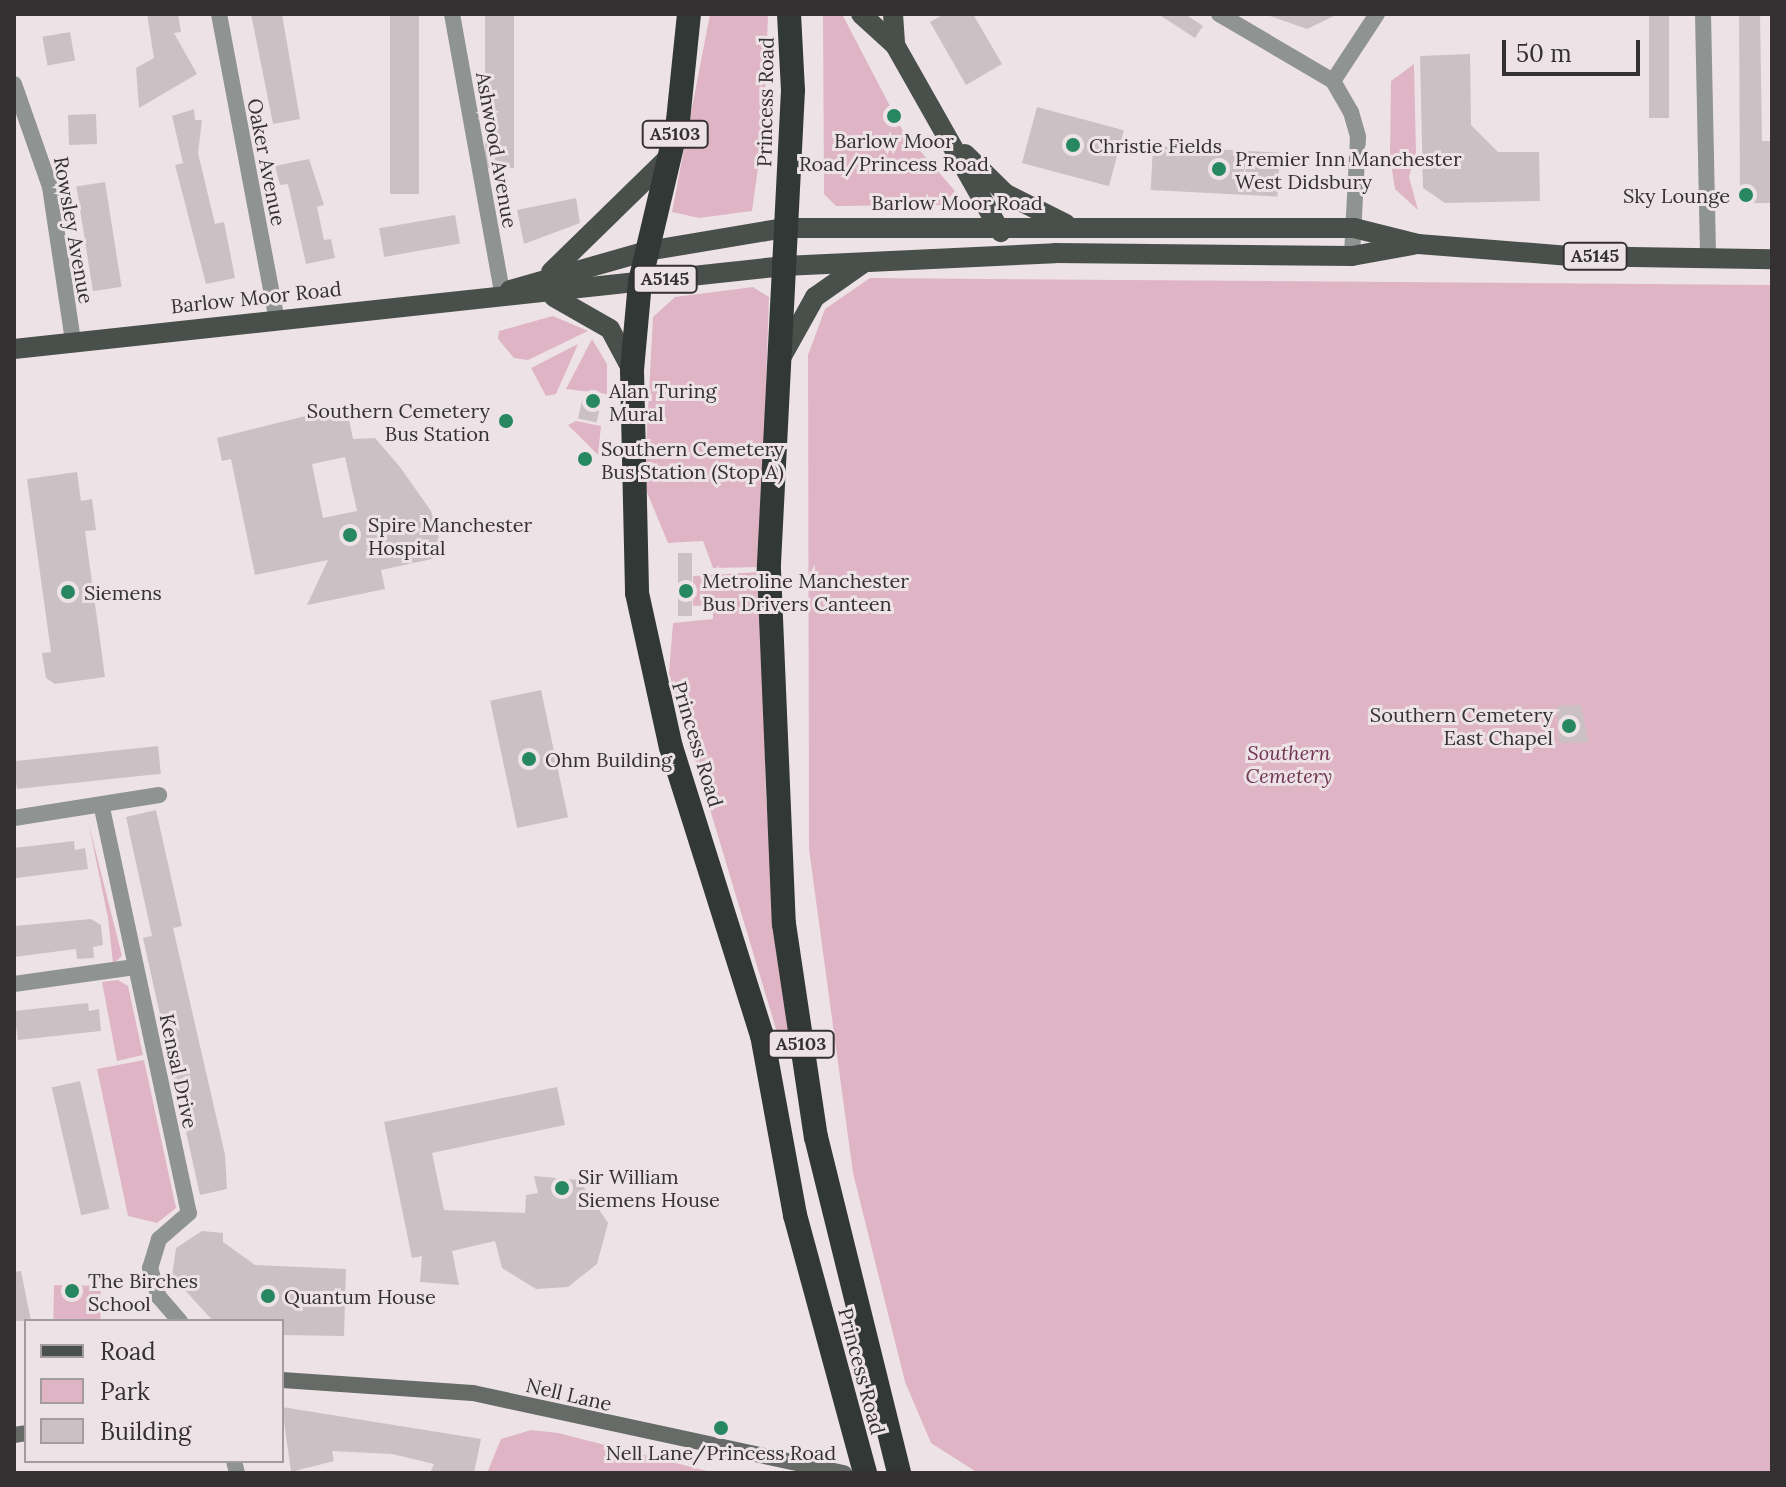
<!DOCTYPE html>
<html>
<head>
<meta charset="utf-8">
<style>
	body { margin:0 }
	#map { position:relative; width:1786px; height:1487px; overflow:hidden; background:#ede3e6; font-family:Lora,serif }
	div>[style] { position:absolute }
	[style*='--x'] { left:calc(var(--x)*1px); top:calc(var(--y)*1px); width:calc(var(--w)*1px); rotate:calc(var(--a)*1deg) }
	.green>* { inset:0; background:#dfb5c5; transform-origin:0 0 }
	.building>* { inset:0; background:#cbc1c5; transform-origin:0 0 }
	.street>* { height:16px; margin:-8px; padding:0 8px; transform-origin:8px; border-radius:8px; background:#8f9391 }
	.secondary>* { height:16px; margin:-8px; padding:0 8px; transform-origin:8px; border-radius:8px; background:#666b68 }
	.primary>* { height:20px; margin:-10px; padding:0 10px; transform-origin:10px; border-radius:10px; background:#49504c }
	.highway>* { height:24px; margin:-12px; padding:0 12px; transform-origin:12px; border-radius:12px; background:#313835 }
	.dots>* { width:22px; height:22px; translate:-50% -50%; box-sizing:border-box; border:4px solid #ede3e6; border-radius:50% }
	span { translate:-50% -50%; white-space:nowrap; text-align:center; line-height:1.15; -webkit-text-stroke:6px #ede3e6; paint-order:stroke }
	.shield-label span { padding:2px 6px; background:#ede3e6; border:2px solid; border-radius:6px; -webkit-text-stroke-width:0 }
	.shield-label { font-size:18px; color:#353133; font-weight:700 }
	.street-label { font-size:20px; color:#353133 }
	.poi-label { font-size:20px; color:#353133 }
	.left { translate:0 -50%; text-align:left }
	.right { translate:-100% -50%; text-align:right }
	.park-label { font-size:20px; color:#703450; font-style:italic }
	.frame { position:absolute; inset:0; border:16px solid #353133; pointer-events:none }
	.legend { position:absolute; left:24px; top:1319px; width:260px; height:144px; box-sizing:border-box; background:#ede3e6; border:2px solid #a39c9e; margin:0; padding:10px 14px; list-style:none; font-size:24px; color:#353133 }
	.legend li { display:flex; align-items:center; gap:16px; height:40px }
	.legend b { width:40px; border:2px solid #a39c9e }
	.scale { position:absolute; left:1502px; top:40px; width:138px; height:36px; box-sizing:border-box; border:4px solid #353133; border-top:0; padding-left:10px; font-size:24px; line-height:28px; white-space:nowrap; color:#353133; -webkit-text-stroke:6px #ede3e6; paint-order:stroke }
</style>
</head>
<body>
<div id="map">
	<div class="green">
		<i style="clip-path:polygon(710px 14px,768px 14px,764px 124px,752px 211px,699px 218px,672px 212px)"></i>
		<i style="clip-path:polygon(823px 14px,842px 14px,903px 131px,955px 191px,943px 205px,836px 206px,824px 194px)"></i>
		<i style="clip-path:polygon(1414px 64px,1416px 152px,1409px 177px,1418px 210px,1395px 189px,1390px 157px,1391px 81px)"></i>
		<i style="clip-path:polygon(870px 278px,1772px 285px,1772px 1473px,978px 1473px,931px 1443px,905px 1382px,853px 1173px,809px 849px,808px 355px,825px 309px)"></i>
		<i style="clip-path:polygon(753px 287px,769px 297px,760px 567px,713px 568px,703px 541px,668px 543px,644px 485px,653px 317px,675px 297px)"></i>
		<i style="clip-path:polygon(553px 316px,588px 331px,528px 360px,514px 358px,498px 339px,499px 331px)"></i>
		<i style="clip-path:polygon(592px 339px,607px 364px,607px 394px,566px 389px)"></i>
		<i style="clip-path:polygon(578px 344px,556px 394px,546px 396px,531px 368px)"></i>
		<i style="clip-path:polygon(576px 421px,601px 426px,598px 455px,568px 425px)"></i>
		<i style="clip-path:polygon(760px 572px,766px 799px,790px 1036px,779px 1039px,669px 673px,673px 623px,713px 619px,713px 605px,693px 606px,693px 576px)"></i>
		<i style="clip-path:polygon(88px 821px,122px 956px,113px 964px,108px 918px)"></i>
		<i style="clip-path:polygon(118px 980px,128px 986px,143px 1055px,117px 1061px,102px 982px)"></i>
		<i style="clip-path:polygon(144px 1060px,176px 1208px,157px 1223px,128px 1216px,97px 1069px)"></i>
		<i style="left:54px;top:1285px;width:47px;height:36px;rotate:1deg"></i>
		<i style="clip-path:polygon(531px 1430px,558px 1433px,715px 1473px,487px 1473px,501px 1439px)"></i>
	</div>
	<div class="building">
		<i style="clip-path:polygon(147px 14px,178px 14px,181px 32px,174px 33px,197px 74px,139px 108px,136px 68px,154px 58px)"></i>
		<i style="clip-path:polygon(251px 14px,282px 14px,300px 119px,273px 124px)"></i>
		<i style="left:390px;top:14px;width:29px;height:180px"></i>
		<i style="left:485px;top:14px;width:29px;height:154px"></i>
		<i style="clip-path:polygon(944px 14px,973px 14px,1002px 64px,966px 85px,930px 22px)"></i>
		<i style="clip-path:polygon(1158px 14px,1185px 14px,1203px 26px,1195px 38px)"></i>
		<i style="clip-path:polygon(1264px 14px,1338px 14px,1307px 29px)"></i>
		<i style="left:1649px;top:14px;width:20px;height:104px"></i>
		<i style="clip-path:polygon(1739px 14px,1760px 14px,1762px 141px,1772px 141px,1772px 203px,1740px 203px)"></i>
		<i style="left:70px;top:32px;width:29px;height:28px;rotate:80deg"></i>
		<i style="clip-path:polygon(1470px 54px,1471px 125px,1498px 152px,1539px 152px,1540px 201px,1445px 203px,1423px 188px,1420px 56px)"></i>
		<i style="left:1037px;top:107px;width:90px;height:58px;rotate:15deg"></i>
		<i style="clip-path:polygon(194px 109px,195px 120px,202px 120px,198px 153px,215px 224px,224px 222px,235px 278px,206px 284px,175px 165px,183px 163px,172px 116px)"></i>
		<i style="left:96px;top:114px;width:30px;height:28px;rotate:88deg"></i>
		<i style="left:1153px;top:146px;width:127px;height:44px;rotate:3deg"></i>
		<i style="clip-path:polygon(309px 159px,324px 205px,317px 207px,324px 240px,331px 239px,335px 258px,306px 264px,288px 184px,280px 185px,275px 166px)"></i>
		<i style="left:105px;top:182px;width:106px;height:29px;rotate:81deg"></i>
		<i style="clip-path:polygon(576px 198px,580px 223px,524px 244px,517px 210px)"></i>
		<i style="left:455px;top:215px;width:29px;height:77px;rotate:80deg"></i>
		<i style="left:582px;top:400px;width:19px;height:19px;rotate:12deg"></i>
		<i style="clip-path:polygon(evenodd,346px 406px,353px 439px,375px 438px,400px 467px,431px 511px,442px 548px,432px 559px,381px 570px,385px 589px,307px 605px,328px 560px,255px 575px,231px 459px,222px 461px,217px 438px,346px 406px,345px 457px,357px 511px,323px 518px,312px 464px,345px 457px)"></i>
		<i style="clip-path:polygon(77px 472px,81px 501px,92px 499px,96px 530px,85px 531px,105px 677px,55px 684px,46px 678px,42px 653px,51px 652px,27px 479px)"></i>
		<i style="left:678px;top:553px;width:14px;height:63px"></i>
		<i style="left:541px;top:690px;width:130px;height:52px;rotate:78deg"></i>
		<i style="clip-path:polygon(1581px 705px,1588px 742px,1559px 743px,1557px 706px)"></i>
		<i style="left:158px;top:746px;width:28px;height:145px;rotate:84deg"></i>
		<i style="clip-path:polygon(156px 810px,182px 926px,173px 928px,225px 1155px,227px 1189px,200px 1195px,143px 938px,152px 936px,126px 817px)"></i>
		<i style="clip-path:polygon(74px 841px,75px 850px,85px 848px,88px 869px,16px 878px,14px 848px)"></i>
		<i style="clip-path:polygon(91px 919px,101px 925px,103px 945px,93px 947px,94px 958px,77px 959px,76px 949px,14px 957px,14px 926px)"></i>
		<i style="clip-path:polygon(88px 1003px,89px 1011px,99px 1009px,101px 1031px,18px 1040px,14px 1011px)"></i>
		<i style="left:80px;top:1081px;width:131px;height:29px;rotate:77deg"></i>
		<i style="clip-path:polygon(557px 1087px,565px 1125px,432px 1153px,444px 1210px,525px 1213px,526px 1195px,538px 1193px,534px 1176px,579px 1180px,608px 1223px,597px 1264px,568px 1287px,536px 1289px,502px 1268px,495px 1241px,452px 1251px,459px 1285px,420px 1282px,422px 1256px,412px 1258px,384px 1122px)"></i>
		<i style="clip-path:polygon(202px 1231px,223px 1233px,223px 1242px,255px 1265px,346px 1269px,344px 1336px,282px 1335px,282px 1321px,213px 1321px,172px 1276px,176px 1248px)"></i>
		<i style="clip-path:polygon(21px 1271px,31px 1321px,14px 1321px,14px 1272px)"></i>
		<i style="clip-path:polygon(282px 1407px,481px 1439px,474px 1473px,430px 1473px,434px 1464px,392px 1454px,332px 1451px,334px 1461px,291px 1472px)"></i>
	</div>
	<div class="street">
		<i style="--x:219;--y:14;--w:308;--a:79.3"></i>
		<i style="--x:452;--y:14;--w:283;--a:79.8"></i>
		<i style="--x:1219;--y:14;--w:132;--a:30.4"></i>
		<i style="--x:1333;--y:81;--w:36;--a:60"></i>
		<i style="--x:1351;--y:112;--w:26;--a:74"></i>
		<i style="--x:1358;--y:137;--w:119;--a:92.9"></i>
		<i style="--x:1703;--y:14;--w:244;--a:88.8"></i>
		<i style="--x:1333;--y:81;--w:80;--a:-56.7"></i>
		<i style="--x:14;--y:84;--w:109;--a:70.7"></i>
		<i style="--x:50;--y:187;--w:156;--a:81.5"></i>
		<i style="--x:102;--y:808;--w:414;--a:77.9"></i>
		<i style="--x:189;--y:1213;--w:40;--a:139"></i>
		<i style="--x:159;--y:1239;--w:30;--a:107"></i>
		<i style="--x:150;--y:1268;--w:30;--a:73"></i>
		<i style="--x:159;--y:1297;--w:32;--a:49"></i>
		<i style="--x:14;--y:818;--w:147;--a:-9"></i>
		<i style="--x:14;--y:984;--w:122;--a:-8"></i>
		<i style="--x:234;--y:1461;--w:12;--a:76"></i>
	</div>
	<div class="secondary">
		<i style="--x:282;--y:1380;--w:191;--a:3.9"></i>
		<i style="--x:473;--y:1393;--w:380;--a:12.2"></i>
		<i style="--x:14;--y:1435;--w:12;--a:-9"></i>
	</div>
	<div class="primary">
		<i style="--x:861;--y:14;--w:46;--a:42.4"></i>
		<i style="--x:895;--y:45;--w:215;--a:60.5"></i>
		<i style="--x:893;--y:14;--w:31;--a:86"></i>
		<i style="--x:965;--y:154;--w:57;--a:44.3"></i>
		<i style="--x:1006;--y:194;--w:67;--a:26.6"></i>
		<i style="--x:551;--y:272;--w:163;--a:-44.3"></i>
		<i style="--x:510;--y:290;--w:142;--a:-15.9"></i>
		<i style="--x:647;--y:251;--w:140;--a:-9.5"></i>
		<i style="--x:785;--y:228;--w:569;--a:0"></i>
		<i style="--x:1354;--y:228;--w:66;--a:14"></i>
		<i style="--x:1418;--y:244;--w:152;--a:4.5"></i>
		<i style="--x:1570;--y:256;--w:202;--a:0.9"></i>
		<i style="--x:554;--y:297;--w:64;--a:29.7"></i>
		<i style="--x:610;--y:329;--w:47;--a:61.8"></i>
		<i style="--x:14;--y:349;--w:774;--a:-6.15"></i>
		<i style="--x:784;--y:266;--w:271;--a:-2.7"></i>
		<i style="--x:1055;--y:253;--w:297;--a:0.6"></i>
		<i style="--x:1352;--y:256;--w:67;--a:-10.3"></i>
		<i style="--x:781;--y:358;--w:70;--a:-60.9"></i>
		<i style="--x:815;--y:297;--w:57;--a:-35.1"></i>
	</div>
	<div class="highway">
		<i style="--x:689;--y:14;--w:108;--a:95.9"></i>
		<i style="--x:678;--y:121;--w:165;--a:103.3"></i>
		<i style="--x:640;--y:282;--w:88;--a:95.2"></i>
		<i style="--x:632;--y:370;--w:223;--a:88.7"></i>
		<i style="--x:637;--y:593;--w:158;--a:77.6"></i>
		<i style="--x:671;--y:747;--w:302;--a:72.5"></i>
		<i style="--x:762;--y:1035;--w:183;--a:79.6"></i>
		<i style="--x:795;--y:1215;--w:267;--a:74.8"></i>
		<i style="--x:789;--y:14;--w:76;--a:87"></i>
		<i style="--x:793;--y:90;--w:481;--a:92.9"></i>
		<i style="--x:769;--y:570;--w:354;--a:87.6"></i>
		<i style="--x:784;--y:924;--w:215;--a:81.5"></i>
		<i style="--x:816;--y:1137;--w:346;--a:76.1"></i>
	</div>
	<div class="dots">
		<i style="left:894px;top:116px;background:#268760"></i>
		<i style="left:1073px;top:145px;background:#268760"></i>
		<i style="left:1219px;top:169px;background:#268760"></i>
		<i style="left:1746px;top:195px;background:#268760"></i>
		<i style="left:593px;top:401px;background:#268760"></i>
		<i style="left:506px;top:421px;background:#268760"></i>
		<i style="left:585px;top:459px;background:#268760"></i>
		<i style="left:350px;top:535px;background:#268760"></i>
		<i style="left:686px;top:591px;background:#268760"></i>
		<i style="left:68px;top:592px;background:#268760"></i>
		<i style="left:1569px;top:726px;background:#268760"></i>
		<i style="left:529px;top:759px;background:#268760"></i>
		<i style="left:562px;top:1188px;background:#268760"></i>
		<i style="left:72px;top:1291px;background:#268760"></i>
		<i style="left:268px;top:1296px;background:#268760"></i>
		<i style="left:721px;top:1428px;background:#268760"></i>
	</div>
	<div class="shield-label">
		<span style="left:675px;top:134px">A5103</span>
		<span style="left:1595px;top:256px">A5145</span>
		<span style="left:665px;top:279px">A5145</span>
		<span style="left:801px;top:1044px">A5103</span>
	</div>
	<div class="street-label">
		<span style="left:765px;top:102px;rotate:-89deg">Princess Road</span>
		<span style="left:497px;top:150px;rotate:80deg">Ashwood Avenue</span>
		<span style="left:267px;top:162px;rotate:79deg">Oaker Avenue</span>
		<span style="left:957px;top:202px">Barlow Moor Road</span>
		<span style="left:74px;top:230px;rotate:80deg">Rowsley Avenue</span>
		<span style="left:256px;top:297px;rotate:-6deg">Barlow Moor Road</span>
		<span style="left:698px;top:744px;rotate:73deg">Princess Road</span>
		<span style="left:179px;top:1071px;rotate:78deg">Kensal Drive</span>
		<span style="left:862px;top:1371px;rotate:75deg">Princess Road</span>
		<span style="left:569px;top:1394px;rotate:13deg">Nell Lane</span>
	</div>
	<div class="poi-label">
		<span style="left:894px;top:152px">Barlow Moor<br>Road/Princess Road</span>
		<span class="left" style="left:1089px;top:145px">Christie Fields</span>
		<span class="left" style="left:1235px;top:170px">Premier Inn Manchester<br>West Didsbury</span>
		<span class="right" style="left:1730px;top:195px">Sky Lounge</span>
		<span class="left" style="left:609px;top:402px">Alan Turing<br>Mural</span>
		<span class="right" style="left:490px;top:422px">Southern Cemetery<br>Bus Station</span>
		<span class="left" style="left:601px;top:460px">Southern Cemetery<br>Bus Station (Stop A)</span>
		<span class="left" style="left:368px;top:536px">Spire Manchester<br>Hospital</span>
		<span class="left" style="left:702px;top:592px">Metroline Manchester<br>Bus Drivers Canteen</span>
		<span class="left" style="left:84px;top:592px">Siemens</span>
		<span class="right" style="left:1553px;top:726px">Southern Cemetery<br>East Chapel</span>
		<span class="left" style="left:545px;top:759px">Ohm Building</span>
		<span class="left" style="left:578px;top:1188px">Sir William<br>Siemens House</span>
		<span class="left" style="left:88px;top:1292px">The Birches<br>School</span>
		<span class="left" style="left:284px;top:1296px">Quantum House</span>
		<span style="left:721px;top:1452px">Nell Lane/Princess Road</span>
	</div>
	<div class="park-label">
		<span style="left:1289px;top:764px">Southern<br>Cemetery</span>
	</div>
	<div class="frame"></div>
	<ul class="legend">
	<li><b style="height:10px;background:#49504c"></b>Road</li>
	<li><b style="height:22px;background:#dfb5c5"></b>Park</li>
	<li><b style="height:22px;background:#cbc1c5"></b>Building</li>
	</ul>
	<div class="scale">50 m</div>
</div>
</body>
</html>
